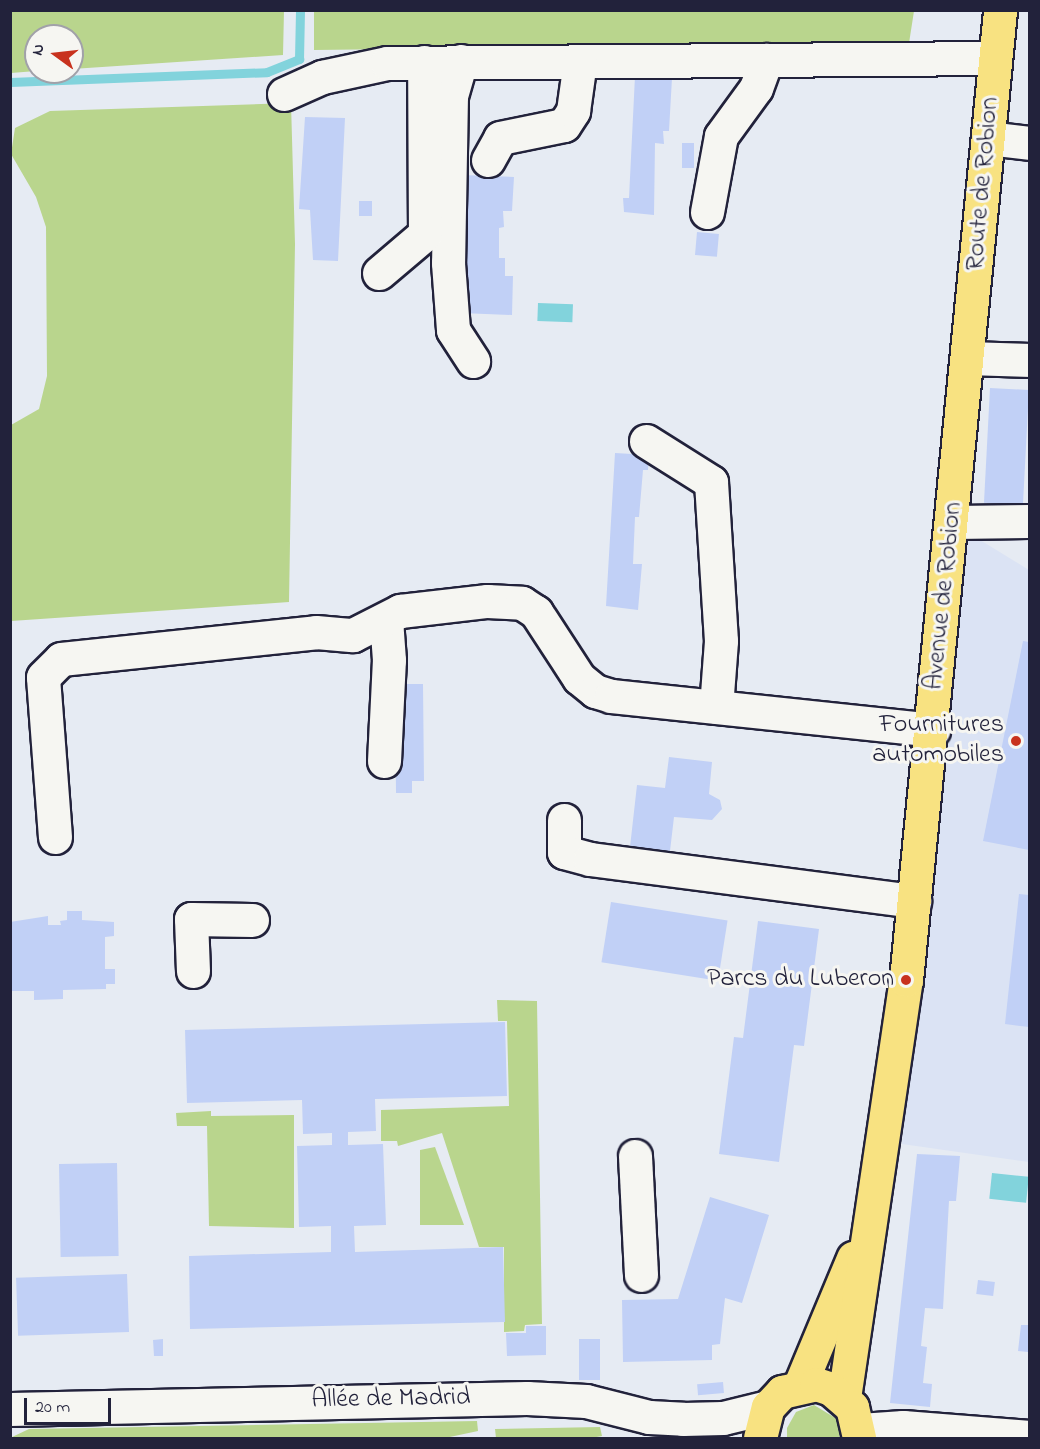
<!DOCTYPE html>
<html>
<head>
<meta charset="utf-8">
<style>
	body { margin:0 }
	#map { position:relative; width:1040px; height:1449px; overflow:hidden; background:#e6ebf3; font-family:"Indie Flower",sans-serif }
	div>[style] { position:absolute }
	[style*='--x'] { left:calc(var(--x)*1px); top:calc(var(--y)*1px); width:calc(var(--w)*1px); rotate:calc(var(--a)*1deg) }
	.built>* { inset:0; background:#dbe3f4 }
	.green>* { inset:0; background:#b9d58d }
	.water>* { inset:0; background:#82d3dc; transform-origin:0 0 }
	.stream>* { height:9px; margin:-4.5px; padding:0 4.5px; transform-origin:4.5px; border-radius:4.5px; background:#82d3dc }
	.building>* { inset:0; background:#c1d0f6; transform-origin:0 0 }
	.roads { filter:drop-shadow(2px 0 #22223b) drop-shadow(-2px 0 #22223b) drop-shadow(0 2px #22223b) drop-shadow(0 -2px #22223b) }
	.minor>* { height:33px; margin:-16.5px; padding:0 16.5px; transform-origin:16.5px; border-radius:16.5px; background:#f6f6f2 }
	.major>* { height:33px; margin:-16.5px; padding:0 16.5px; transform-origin:16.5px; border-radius:16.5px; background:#f8e281 }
	.dots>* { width:16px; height:16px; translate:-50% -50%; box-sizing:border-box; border:3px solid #f6f6f2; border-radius:50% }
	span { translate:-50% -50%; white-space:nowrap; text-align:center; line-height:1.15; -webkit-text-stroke:6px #f6f6f2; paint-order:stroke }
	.street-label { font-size:26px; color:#22223b }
	.poi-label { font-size:26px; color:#22223b }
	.right { translate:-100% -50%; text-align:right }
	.frame { position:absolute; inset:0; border:12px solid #22223b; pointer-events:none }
	.north { position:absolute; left:24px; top:24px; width:60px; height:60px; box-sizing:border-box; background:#f6f6f2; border:2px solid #a1a1a9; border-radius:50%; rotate:285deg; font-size:16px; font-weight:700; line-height:24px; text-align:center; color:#22223b }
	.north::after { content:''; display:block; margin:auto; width:21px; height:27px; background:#c8321e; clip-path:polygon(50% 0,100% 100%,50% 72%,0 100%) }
	.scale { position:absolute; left:24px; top:1398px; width:87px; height:27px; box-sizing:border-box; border:3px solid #22223b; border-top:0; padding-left:8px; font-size:18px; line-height:21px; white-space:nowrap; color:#22223b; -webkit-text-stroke:4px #f6f6f2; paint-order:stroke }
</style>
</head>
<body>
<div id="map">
	<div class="built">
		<i style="clip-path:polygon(967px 532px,1029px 570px,1029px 1162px,902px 1144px)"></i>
	</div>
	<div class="green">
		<i style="clip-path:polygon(11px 10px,284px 11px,283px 55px,72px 69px,72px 36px,36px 36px,36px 71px,11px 73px)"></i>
		<i style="clip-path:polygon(314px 11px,914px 11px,909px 43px,314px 50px)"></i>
		<i style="clip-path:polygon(291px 103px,295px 244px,289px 602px,11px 621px,11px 425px,39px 409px,47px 376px,46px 227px,36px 197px,11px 154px,15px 128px,50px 111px)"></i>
		<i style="clip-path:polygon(497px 1000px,537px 1001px,542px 1324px,525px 1325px,524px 1331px,504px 1332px,504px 1247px,479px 1247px,442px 1133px,398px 1146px,397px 1141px,381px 1141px,381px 1110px,509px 1106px,507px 1021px,498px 1021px)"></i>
		<i style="clip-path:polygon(211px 1111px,211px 1116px,294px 1115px,294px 1228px,209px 1226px,207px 1126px,177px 1126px,176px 1113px)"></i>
		<i style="clip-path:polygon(435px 1147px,464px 1225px,420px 1225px,420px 1150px)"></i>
		<i style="clip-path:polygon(814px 1405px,837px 1419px,840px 1438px,787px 1438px,787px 1428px,796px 1412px)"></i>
		<i style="clip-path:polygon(477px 1421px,478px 1431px,445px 1438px,10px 1438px,29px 1429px)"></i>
		<i style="clip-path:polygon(600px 1427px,602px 1436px,591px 1438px,496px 1438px,495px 1429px)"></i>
	</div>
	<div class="water">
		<i style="left:538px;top:303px;width:35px;height:18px;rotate:2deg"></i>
		<i style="left:992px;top:1173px;width:37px;height:26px;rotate:6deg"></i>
	</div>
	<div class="stream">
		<i style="--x:10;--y:82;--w:257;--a:-2.2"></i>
		<i style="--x:267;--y:72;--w:35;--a:-22"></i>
		<i style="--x:299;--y:59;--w:49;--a:-88.8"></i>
	</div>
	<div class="building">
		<i style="clip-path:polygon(635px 76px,672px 78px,669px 131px,663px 131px,664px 144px,655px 143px,654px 215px,624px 212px,623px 198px,629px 198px)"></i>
		<i style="clip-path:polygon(305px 117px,345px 118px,338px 261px,313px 260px,310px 210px,299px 209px)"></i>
		<i style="left:694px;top:143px;width:25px;height:12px;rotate:90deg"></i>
		<i style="clip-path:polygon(462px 175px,514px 177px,512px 211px,503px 211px,504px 227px,499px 228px,499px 258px,505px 258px,505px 276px,513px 276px,512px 315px,461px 313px,466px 243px,465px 227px,459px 226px)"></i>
		<i style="left:359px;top:201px;width:13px;height:15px"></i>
		<i style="left:697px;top:232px;width:22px;height:23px;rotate:5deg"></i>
		<i style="left:990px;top:388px;width:39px;height:115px;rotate:3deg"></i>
		<i style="clip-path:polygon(615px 453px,649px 455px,648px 470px,643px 470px,639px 517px,635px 517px,633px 564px,642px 564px,638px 610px,606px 606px)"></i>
		<i style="clip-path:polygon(1023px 641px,1029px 642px,1029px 850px,983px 841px)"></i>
		<i style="clip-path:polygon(395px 684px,423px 684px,424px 781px,412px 781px,412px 793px,396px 793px)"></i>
		<i style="clip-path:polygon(669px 757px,712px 762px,709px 794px,720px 800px,722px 809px,712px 820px,674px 817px,670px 851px,630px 847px,637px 785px,665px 788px)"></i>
		<i style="clip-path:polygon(1019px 894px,1029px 895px,1029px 1027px,1005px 1024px)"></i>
		<i style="left:611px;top:902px;width:118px;height:61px;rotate:9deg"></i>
		<i style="clip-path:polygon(67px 911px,82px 911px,82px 920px,114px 922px,114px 936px,105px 937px,105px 969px,115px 969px,115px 984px,106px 984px,106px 989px,63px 990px,63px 999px,34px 1000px,34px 991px,10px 991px,10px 922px,48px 916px,48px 925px,61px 925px,60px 921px,67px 920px)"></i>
		<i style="clip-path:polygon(758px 921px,819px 929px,804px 1046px,794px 1045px,779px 1162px,719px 1154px,734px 1037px,743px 1038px)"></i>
		<i style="clip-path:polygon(505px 1022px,507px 1096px,375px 1099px,376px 1131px,348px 1132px,348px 1145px,383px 1144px,386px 1225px,354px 1226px,355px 1252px,503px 1247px,505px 1322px,190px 1329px,189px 1256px,331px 1252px,331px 1226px,299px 1227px,297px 1146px,332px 1145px,332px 1133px,303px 1134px,302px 1100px,187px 1103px,185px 1030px)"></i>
		<i style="clip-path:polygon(917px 1154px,960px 1156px,956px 1201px,949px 1201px,943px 1309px,925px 1308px,921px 1346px,927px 1347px,923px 1383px,932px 1384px,930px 1407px,890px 1403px)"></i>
		<i style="left:117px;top:1163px;width:93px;height:58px;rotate:89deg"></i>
		<i style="clip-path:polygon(710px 1197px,769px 1215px,742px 1303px,725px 1298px,720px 1344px,712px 1345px,712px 1360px,623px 1362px,622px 1300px,678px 1299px)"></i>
		<i style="left:127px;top:1274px;width:58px;height:111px;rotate:88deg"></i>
		<i style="left:978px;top:1280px;width:17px;height:14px;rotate:7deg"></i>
		<i style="clip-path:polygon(1021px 1325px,1029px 1325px,1029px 1363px,1028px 1352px,1018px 1351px)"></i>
		<i style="clip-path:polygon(526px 1326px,546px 1326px,546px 1355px,507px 1356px,506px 1333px,526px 1333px)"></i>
		<i style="clip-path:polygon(163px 1339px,163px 1356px,154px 1356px,153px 1340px)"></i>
		<i style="left:579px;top:1339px;width:21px;height:41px"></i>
		<i style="left:723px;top:1382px;width:11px;height:26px;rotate:85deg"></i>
	</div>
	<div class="roads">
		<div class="minor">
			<i style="--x:461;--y:61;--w:35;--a:106"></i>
			<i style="--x:451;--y:95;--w:168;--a:91"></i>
			<i style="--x:448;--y:263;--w:67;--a:85.7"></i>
			<i style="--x:453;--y:330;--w:37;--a:57"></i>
			<i style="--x:284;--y:94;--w:42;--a:-24.1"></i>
			<i style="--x:322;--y:77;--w:66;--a:-12.2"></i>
			<i style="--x:387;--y:63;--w:608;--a:-0.47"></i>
			<i style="--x:988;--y:138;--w:42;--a:6.8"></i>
			<i style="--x:488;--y:160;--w:25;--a:-61"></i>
			<i style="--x:500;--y:138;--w:65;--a:-11.5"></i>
			<i style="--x:564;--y:125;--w:17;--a:-57"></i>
			<i style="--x:573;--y:111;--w:50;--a:-82"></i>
			<i style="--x:707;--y:212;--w:77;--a:-79.6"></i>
			<i style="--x:721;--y:136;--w:59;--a:-53.9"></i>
			<i style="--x:756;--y:88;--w:30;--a:-70"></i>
			<i style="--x:379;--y:273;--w:60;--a:-40.3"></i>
			<i style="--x:425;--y:234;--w:172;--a:-90.3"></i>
			<i style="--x:968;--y:358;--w:62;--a:1.8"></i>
			<i style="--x:646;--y:441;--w:77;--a:32.2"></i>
			<i style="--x:711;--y:482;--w:159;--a:86.4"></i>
			<i style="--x:721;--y:641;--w:66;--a:94.3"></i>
			<i style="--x:953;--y:522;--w:77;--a:-0.7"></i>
			<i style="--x:384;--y:761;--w:101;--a:-87.2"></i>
			<i style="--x:389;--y:660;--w:41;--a:-94.2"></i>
			<i style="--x:564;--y:820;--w:32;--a:90"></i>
			<i style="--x:564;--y:852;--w:27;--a:15"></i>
			<i style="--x:590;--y:859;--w:327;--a:7.4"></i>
			<i style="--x:55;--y:837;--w:160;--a:-94.3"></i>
			<i style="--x:43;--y:677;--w:25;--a:-45"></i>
			<i style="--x:61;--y:659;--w:256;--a:-6"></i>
			<i style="--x:316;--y:632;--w:37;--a:5"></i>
			<i style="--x:353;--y:635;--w:53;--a:-27.1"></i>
			<i style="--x:400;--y:611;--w:88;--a:-6.6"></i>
			<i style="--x:487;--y:601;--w:35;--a:3"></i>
			<i style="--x:522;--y:603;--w:17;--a:33"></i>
			<i style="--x:536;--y:612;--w:79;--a:56.9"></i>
			<i style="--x:579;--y:678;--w:21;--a:39"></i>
			<i style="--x:595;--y:691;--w:17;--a:17"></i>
			<i style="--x:611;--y:696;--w:324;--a:6"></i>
			<i style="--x:193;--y:971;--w:52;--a:-92.2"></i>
			<i style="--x:191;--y:919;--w:61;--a:0.9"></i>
			<i style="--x:635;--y:1156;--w:119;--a:87.1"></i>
			<i style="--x:10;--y:1409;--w:517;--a:-1.22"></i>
			<i style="--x:527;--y:1398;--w:59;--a:2.9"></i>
			<i style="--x:586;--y:1401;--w:65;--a:14.3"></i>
			<i style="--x:649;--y:1417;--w:34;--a:3"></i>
			<i style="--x:683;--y:1419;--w:40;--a:-1.4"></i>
			<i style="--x:723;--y:1418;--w:46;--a:-13.7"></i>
			<i style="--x:860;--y:1430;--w:43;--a:-4"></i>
			<i style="--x:903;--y:1427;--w:127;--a:4.5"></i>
		</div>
		<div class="major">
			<i style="--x:800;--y:1385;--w:138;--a:-67.3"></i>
			<i style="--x:844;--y:1398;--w:423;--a:-81.6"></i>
			<i style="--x:906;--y:980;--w:975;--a:-84.46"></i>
			<i style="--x:760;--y:1438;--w:32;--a:-76"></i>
			<i style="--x:768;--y:1407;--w:21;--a:-47"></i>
			<i style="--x:782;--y:1392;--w:35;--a:-13"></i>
			<i style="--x:816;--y:1384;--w:16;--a:18"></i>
			<i style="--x:831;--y:1389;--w:28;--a:41"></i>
			<i style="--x:852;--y:1407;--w:32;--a:77"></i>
		</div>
	</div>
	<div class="dots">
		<i style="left:1016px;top:741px;background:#c8321e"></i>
		<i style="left:906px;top:980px;background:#c8321e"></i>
	</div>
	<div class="street-label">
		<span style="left:984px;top:184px;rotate:-85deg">Route de Robion</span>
		<span style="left:945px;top:596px;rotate:-84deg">Avenue de Robion</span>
		<span style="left:391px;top:1400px;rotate:-1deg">Allée de Madrid</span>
	</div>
	<div class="poi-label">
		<span class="right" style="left:1004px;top:741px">Fournitures<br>automobiles</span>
		<span class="right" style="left:894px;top:980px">Parcs du Luberon</span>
	</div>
	<div class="frame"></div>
	<div class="north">N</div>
	<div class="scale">20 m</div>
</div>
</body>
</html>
